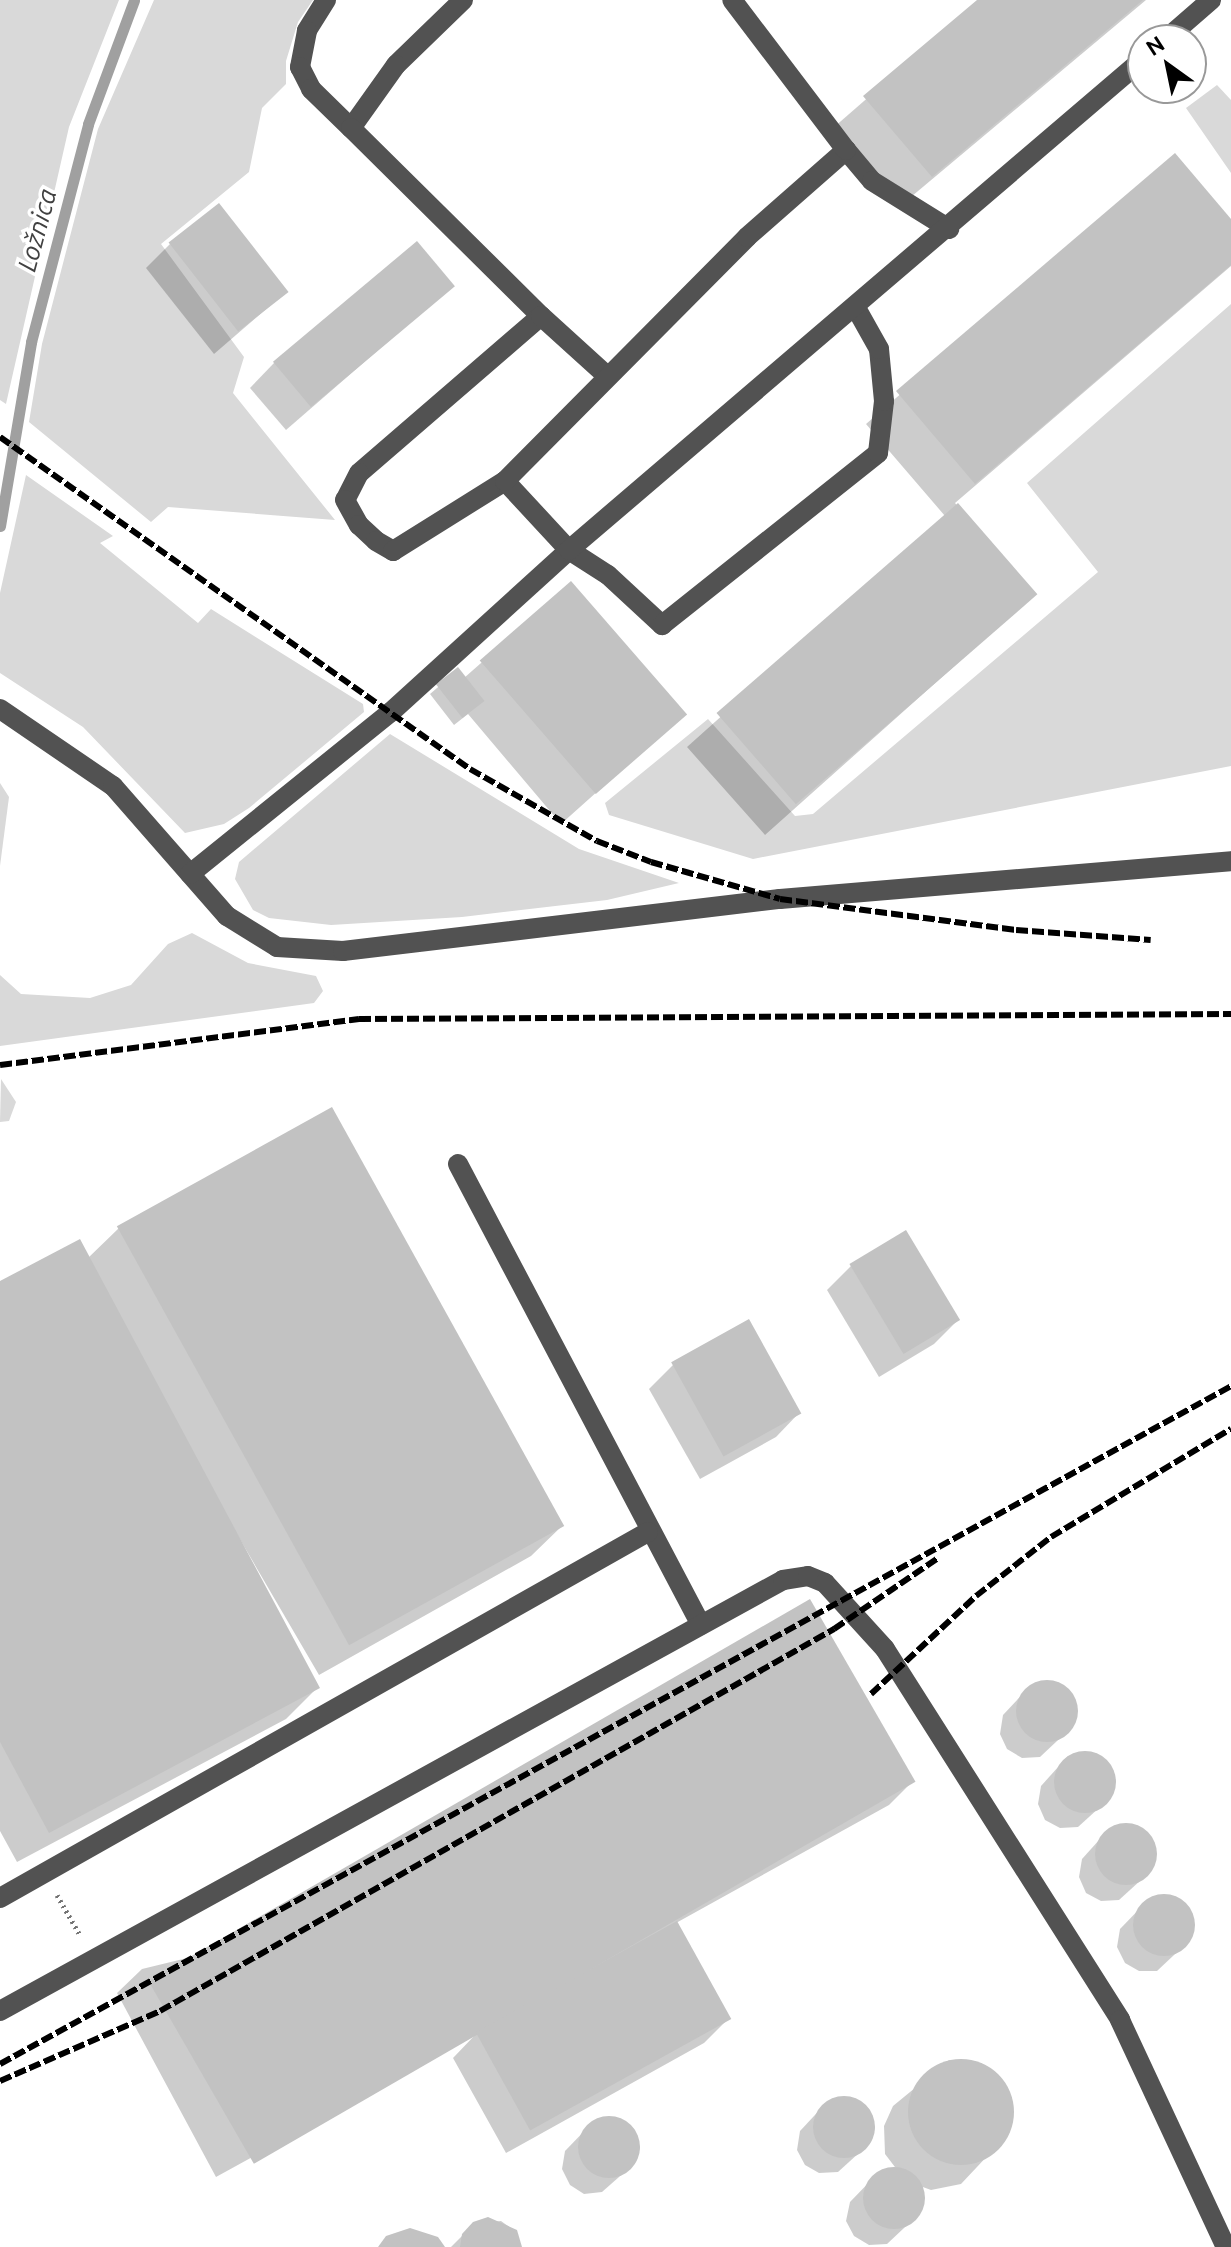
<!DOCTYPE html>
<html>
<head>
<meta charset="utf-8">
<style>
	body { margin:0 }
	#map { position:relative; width:1231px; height:2247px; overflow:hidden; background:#fff; font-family:Ubuntu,sans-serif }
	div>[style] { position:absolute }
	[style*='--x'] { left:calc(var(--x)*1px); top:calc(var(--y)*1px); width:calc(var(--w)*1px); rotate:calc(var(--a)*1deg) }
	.green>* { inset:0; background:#d9d9d9 }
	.shadow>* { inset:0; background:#0003 }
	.stream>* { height:11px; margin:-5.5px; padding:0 5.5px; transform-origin:5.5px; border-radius:5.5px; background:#a0a0a0 }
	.building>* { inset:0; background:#c2c2c2; transform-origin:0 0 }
	.round { border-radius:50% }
	.path>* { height:5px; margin-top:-2.5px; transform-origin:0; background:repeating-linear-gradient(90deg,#747474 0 2px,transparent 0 6px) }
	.minor>* { height:20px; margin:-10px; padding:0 10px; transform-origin:10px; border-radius:10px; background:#525252 }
	.rail>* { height:6px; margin-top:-3px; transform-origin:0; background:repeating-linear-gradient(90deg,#000 0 12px,transparent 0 16px) }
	span { translate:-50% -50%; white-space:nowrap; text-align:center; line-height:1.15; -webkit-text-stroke:7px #fff; paint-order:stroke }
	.water-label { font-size:26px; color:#414141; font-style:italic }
	.north { position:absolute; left:1127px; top:24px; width:80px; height:80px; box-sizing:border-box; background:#fff; border:2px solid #999; border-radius:50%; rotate:327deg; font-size:22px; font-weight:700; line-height:32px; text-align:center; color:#000 }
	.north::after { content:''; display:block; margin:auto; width:28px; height:36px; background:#000; clip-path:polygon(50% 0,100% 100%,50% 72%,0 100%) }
</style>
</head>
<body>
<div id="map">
	<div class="green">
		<i style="clip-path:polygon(0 0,119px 0,69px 127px,6px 404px,0 400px)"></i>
		<i style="clip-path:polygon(154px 0,313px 0,298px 22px,286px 61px,286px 84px,262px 108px,249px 172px,161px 244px,244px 357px,233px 393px,335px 520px,168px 507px,151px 522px,29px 422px,42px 344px,98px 129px)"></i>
		<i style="clip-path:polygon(1217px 85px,1231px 100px,1231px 173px,1186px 108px)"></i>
		<i style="clip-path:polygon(1231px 304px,1231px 766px,753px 859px,609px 815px,605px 803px,708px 719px,795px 816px,813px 814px,1098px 572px,1027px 483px)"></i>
		<i style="clip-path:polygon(26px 475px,113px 536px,100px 543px,198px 623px,211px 609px,363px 704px,364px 712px,249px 808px,224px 824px,185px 833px,83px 727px,0 673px,0 593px)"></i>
		<i style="clip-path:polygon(390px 734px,579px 849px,679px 883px,607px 900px,462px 917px,331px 925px,269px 918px,253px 910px,235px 879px,239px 862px)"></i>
		<i style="clip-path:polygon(0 783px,9px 797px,0 866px)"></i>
		<i style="clip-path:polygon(192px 933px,248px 963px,316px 976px,323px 991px,314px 1003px,0 1046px,0 975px,21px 994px,90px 998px,131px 985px,168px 944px)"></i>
		<i style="clip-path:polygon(1px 1079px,16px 1102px,9px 1121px,0 1122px)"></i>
	</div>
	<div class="shadow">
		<i style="clip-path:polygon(980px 0,1146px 0,899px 207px,833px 128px)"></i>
		<i style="clip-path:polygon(1175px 156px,1231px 222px,1231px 266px,955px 503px,1035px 594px,765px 835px,687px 747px,945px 516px,866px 424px)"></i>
		<i style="clip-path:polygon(170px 244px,286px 292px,214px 354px,146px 268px)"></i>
		<i style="clip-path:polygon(452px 286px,286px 430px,250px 388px,274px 363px)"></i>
		<i style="clip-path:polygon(571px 584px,683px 715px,561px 824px,468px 714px,454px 725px,430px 694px,458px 670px,464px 678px)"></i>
		<i style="clip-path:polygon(119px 1228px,563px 1525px,531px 1556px,319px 1675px,220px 1505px,317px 1688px,286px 1719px,17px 1862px,0 1831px,0 1283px,88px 1258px)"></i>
		<i style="clip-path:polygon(851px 1266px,958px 1320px,934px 1344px,879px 1377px,827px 1290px)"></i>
		<i style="clip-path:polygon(673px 1365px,800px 1412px,776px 1437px,700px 1479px,649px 1389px)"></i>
		<i style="clip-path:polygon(1058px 1683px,1071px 1693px,1077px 1712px,1073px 1726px,1040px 1757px,1022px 1758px,1007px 1749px,1000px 1734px,1003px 1715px,1030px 1686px)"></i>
		<i style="clip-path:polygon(1096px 1754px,1109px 1764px,1115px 1782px,1111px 1797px,1078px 1827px,1060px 1828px,1045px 1820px,1038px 1804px,1041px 1786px,1068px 1756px)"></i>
		<i style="clip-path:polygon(913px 1781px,889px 1805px,676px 1923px,728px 2019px,704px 2043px,506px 2153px,453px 2058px,476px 2034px,216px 2177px,117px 1993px,142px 1969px)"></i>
		<i style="clip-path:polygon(1137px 1827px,1151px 1837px,1156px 1855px,1152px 1870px,1119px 1900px,1101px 1901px,1086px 1893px,1079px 1877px,1082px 1859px,1109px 1829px)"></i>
		<i style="clip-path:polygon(1175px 1897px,1189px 1907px,1194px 1925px,1190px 1940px,1157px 1971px,1139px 1971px,1125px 1963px,1117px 1947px,1120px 1929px,1148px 1900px)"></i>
		<i style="clip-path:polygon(949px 2060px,981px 2063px,1001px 2079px,1013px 2108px,1008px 2134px,961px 2184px,931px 2190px,920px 2186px,920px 2213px,887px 2244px,869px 2245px,854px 2236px,846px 2221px,850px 2202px,878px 2173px,898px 2171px,885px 2154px,884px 2126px,893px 2106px)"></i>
		<i style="clip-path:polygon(855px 2099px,869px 2109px,875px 2128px,871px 2142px,838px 2172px,819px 2173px,805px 2165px,797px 2150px,800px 2131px,828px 2101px)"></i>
		<i style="clip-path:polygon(621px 2119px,634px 2129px,640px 2148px,636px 2162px,602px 2192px,584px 2194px,570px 2185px,562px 2169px,565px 2151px,593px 2122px)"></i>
		<i style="clip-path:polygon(501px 2221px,515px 2231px,520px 2247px,451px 2247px,474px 2224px)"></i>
	</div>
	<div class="stream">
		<i style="--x:0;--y:526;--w:187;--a:-80.4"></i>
		<i style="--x:31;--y:342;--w:225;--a:-75.3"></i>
		<i style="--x:88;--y:124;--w:132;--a:-69.6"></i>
	</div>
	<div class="building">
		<i style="clip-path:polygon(977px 0,1143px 0,932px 177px,863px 96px)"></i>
		<i style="clip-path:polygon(1175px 153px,1231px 219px,1231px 265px,975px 484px,896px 391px)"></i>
		<i style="left:219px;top:203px;width:113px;height:64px;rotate:52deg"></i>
		<i style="left:417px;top:241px;width:59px;height:188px;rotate:50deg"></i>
		<i style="left:958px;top:503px;width:121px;height:320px;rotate:49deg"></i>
		<i style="left:571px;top:581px;width:177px;height:121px;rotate:49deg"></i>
		<i style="left:458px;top:667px;width:43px;height:28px;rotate:52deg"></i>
		<i style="left:332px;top:1107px;width:479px;height:246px;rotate:61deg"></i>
		<i style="left:906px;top:1230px;width:105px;height:66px;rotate:59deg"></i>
		<i style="clip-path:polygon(80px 1239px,320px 1688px,49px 1833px,0 1742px,0 1281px)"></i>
		<i style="left:749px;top:1319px;width:108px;height:89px;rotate:61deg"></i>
		<i style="left:810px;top:1599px;width:211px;height:764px;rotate:60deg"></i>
		<i class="round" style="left:1016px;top:1680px;width:62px;height:62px"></i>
		<i class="round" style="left:1054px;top:1751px;width:62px;height:62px"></i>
		<i class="round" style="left:1095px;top:1823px;width:62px;height:62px"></i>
		<i class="round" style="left:1133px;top:1894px;width:62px;height:62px"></i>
		<i style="left:677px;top:1921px;width:112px;height:230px;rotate:61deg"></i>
		<i class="round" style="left:908px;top:2059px;width:106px;height:106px"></i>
		<i class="round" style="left:813px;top:2096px;width:62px;height:62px"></i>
		<i class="round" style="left:578px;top:2116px;width:62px;height:62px"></i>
		<i class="round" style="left:863px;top:2167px;width:62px;height:62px"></i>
		<i style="clip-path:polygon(488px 2217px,517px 2230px,522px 2247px,460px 2247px,462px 2234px,473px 2222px)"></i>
		<i style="clip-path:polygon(410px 2228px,438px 2237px,445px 2247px,378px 2247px,386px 2236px)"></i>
	</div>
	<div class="path">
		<i style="--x:57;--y:1895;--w:46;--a:60.1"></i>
	</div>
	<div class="minor">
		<i style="--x:326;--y:0;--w:36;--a:122"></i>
		<i style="--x:307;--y:31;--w:37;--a:101"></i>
		<i style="--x:300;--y:67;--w:25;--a:63"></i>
		<i style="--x:311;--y:89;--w:56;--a:44.3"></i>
		<i style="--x:463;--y:0;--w:93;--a:135.9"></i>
		<i style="--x:396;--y:65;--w:77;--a:125.5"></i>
		<i style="--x:351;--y:128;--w:267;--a:44.7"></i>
		<i style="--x:541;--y:316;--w:240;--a:139.2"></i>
		<i style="--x:359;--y:473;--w:30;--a:117"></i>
		<i style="--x:345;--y:500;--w:29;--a:61"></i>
		<i style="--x:359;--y:525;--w:23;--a:43"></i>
		<i style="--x:376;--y:541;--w:20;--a:30"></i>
		<i style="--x:393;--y:551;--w:132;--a:-32"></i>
		<i style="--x:505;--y:481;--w:94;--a:47.2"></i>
		<i style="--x:569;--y:550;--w:46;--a:32.7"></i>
		<i style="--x:608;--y:575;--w:74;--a:42.8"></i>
		<i style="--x:662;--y:625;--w:276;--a:-38.5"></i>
		<i style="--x:878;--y:453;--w:52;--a:-83.4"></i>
		<i style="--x:884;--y:401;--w:52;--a:-95.5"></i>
		<i style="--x:879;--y:349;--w:47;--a:-119.3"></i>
		<i style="--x:1165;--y:40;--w:61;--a:-41"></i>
		<i style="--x:846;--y:150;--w:40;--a:50"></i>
		<i style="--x:872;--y:181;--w:91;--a:31.9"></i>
		<i style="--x:541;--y:316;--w:88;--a:42.2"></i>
		<i style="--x:505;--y:481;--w:344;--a:-45.2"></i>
		<i style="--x:747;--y:237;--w:132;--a:-41.3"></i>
		<i style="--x:846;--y:150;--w:188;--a:-127.2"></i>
		<i style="--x:0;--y:709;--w:137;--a:34.3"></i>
		<i style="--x:113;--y:786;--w:173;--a:48.8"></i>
		<i style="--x:227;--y:916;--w:59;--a:31.8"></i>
		<i style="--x:277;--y:947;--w:66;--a:3.5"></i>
		<i style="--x:343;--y:951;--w:440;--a:-6.8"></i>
		<i style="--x:780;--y:899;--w:453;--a:-4.8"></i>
		<i style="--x:190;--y:874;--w:258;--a:-38.9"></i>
		<i style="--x:391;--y:712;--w:241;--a:-42.3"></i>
		<i style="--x:569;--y:550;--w:755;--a:-40.54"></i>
		<i style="--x:458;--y:1164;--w:521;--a:62.21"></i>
		<i style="--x:0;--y:1898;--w:744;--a:-29.46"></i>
		<i style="--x:0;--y:2011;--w:894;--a:-28.83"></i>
		<i style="--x:783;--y:1580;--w:25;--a:-9"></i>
		<i style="--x:808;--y:1576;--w:18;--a:22"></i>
		<i style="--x:825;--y:1583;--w:89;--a:47.7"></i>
		<i style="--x:885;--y:1649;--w:439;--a:57.6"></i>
		<i style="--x:1120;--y:2020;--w:251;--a:65"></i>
	</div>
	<div class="rail">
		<i style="--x:0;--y:437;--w:575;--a:35.24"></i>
		<i style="--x:470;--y:769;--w:146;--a:29.6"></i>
		<i style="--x:597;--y:841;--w:58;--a:21.3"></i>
		<i style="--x:651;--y:862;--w:134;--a:16"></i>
		<i style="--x:780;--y:899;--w:238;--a:7.5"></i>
		<i style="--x:1016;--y:930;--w:135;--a:4.2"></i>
		<i style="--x:0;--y:1065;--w:362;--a:-7.3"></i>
		<i style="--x:359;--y:1019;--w:872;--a:-0.33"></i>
		<i style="--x:871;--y:1694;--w:144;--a:-43"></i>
		<i style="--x:976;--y:1596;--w:95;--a:-38.2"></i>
		<i style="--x:1051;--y:1537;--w:210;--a:-31"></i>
		<i style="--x:0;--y:2064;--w:1405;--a:-28.84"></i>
		<i style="--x:0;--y:2081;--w:175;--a:-23.6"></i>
		<i style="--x:160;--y:2011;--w:775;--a:-29.54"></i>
		<i style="--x:834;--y:1629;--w:126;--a:-34.3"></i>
	</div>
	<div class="water-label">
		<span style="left:37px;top:230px;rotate:-75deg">Ložnica</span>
	</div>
	<div class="north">N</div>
</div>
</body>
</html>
